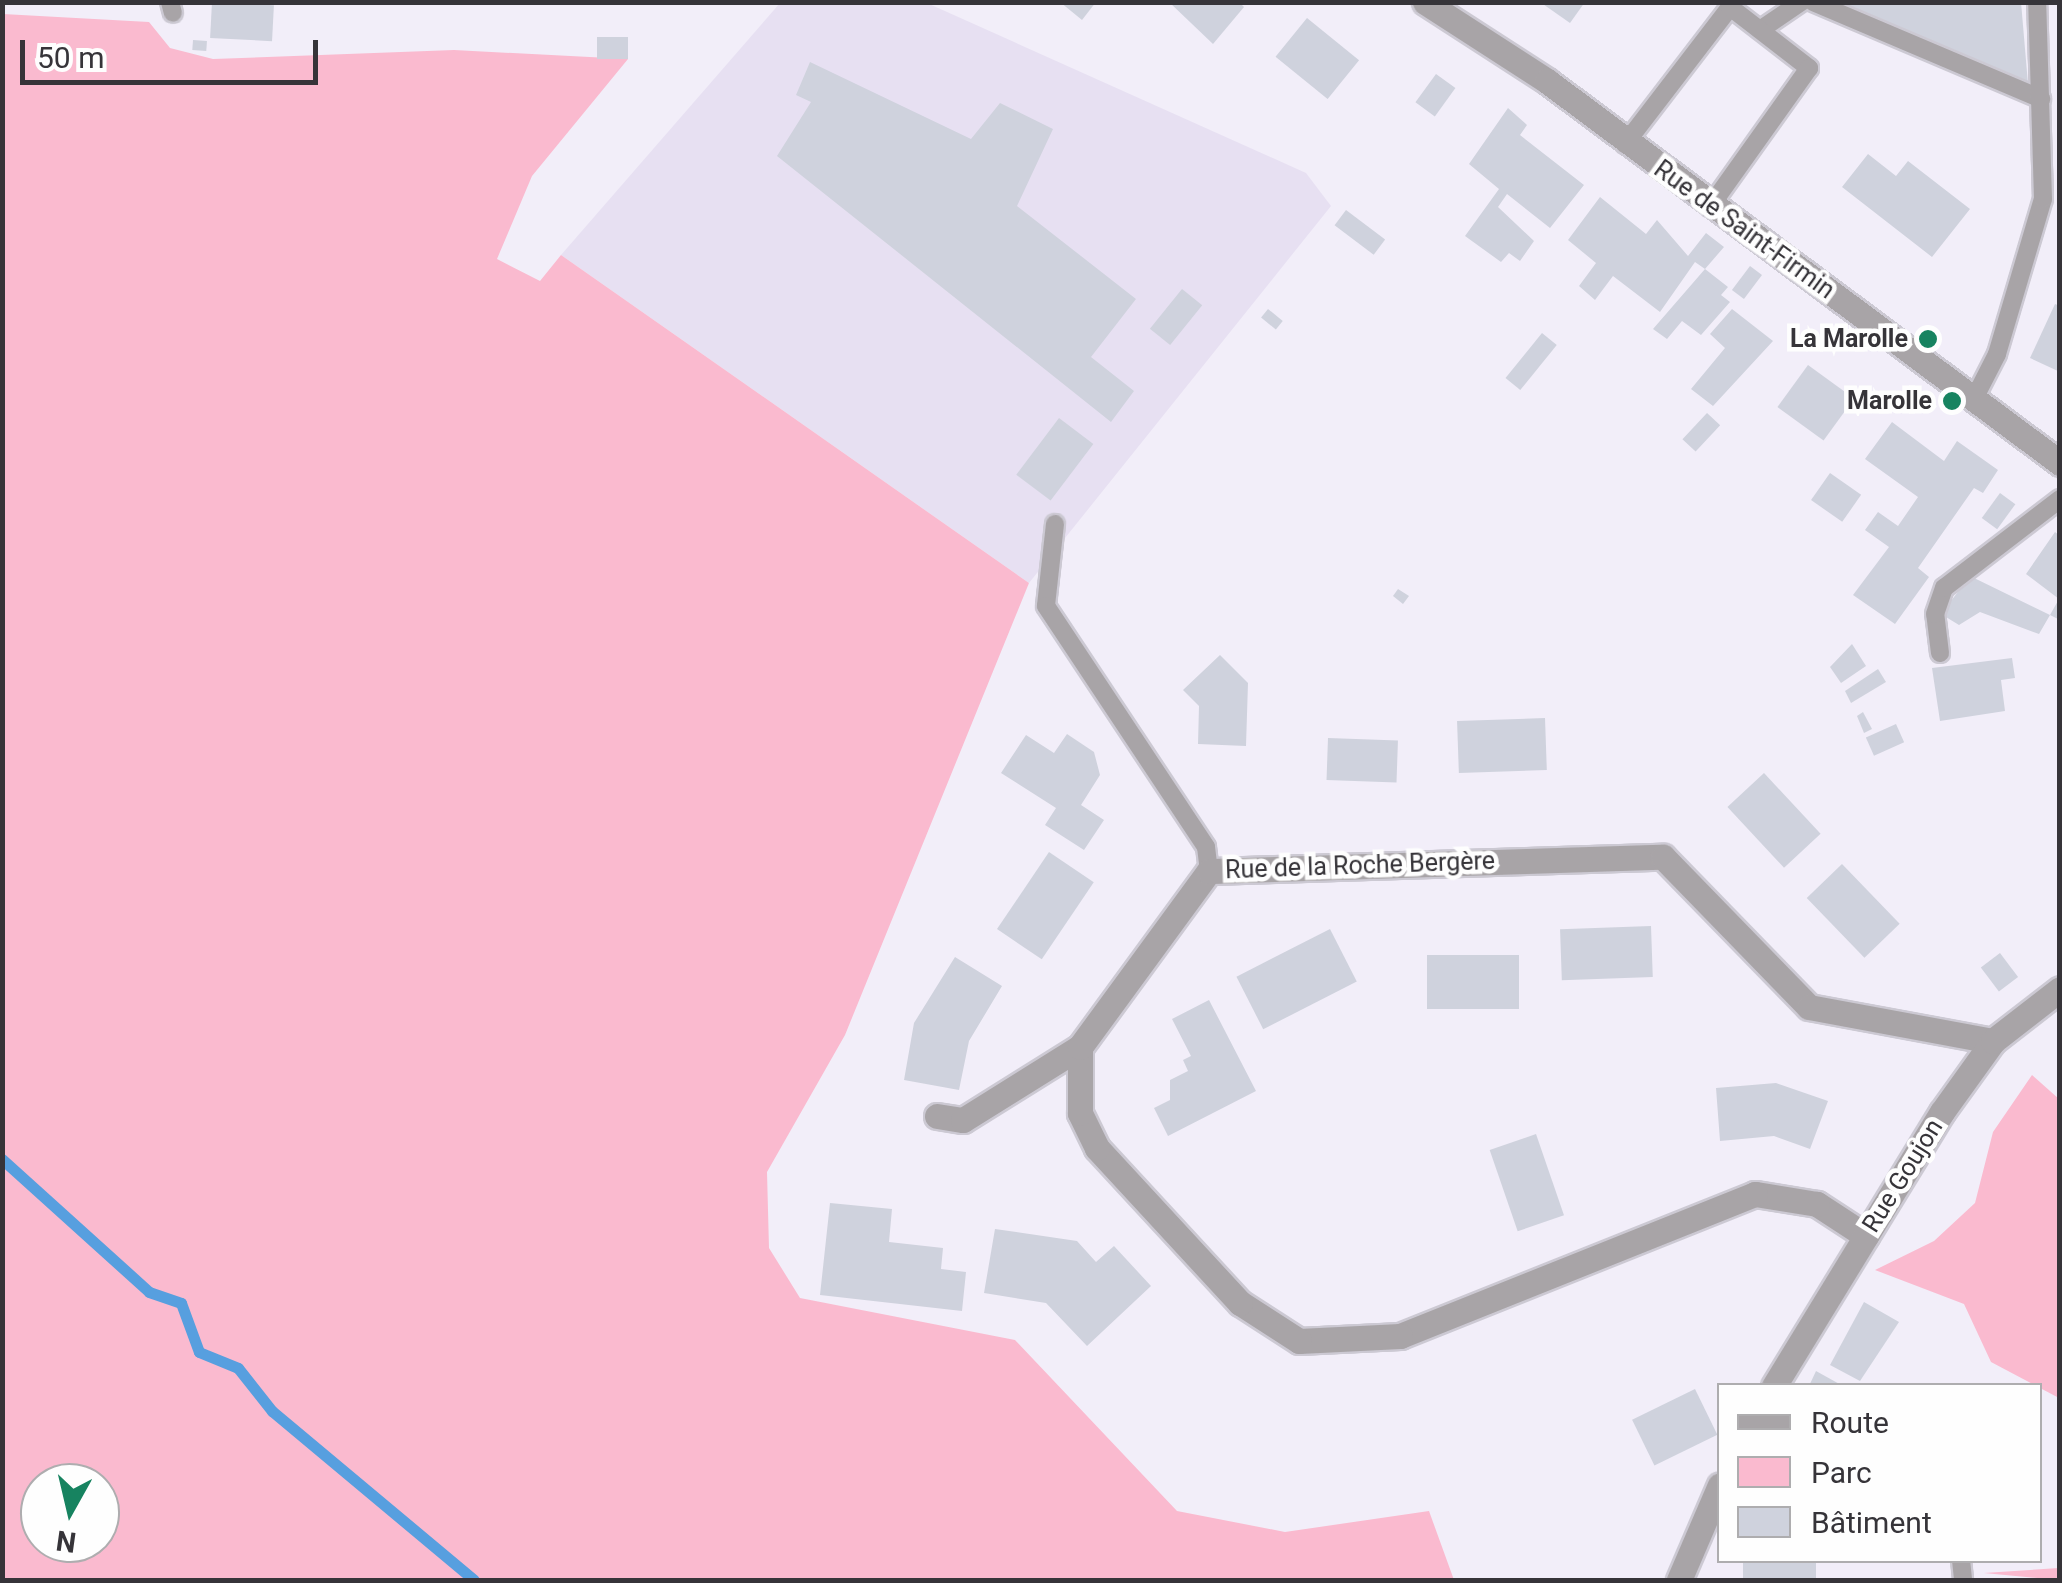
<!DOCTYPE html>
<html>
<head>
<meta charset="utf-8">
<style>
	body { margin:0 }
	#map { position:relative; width:2062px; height:1583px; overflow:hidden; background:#f2eef9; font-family:Roboto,sans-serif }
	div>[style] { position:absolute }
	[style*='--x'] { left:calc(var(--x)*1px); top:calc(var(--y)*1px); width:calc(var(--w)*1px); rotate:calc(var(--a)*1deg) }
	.built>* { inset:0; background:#e7e0f2 }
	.green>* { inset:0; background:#fabacf }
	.stream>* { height:11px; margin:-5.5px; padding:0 5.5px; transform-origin:5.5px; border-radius:5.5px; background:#579fdf }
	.building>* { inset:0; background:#cfd2dd; transform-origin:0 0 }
	.roads { filter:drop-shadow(2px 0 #ccc9d3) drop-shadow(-2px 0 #ccc9d3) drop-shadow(0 2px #ccc9d3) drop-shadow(0 -2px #ccc9d3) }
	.lane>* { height:18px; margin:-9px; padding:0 9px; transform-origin:9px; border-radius:9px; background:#a8a4a7 }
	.street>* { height:25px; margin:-12.5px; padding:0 12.5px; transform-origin:12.5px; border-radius:12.5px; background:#a8a4a7 }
	.dots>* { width:28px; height:28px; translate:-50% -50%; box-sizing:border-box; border:5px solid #fefefe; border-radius:50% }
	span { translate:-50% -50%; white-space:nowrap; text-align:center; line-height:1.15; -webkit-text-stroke:9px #fefefe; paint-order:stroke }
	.street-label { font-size:25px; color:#363439 }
	.poi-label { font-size:25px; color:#363439; font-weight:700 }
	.right { translate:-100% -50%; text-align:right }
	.frame { position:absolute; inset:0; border:5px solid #363439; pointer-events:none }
	.legend { position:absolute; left:1717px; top:1383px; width:325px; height:180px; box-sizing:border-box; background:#fefefe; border:2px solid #aeadaf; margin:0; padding:12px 18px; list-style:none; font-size:30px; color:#363439 }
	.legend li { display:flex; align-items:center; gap:20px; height:50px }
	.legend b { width:50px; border:2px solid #aeadaf }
	.north { position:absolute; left:20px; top:1463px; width:100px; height:100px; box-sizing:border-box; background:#fefefe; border:2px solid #aeadaf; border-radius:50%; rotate:188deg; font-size:28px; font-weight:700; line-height:40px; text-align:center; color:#363439 }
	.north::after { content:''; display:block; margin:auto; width:35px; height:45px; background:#178360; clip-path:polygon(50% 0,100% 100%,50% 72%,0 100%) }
	.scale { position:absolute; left:20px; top:40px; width:298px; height:45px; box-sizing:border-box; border:5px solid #363439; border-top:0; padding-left:12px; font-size:30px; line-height:35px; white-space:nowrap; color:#363439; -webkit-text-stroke:8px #fefefe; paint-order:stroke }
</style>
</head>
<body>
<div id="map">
	<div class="built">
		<i style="clip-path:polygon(780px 3px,927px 3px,1306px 173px,1331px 206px,1029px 583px,561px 255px)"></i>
	</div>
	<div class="green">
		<i style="clip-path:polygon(evenodd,3px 14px,149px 22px,170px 48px,213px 59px,454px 50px,628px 59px,532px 176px,497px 259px,540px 281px,561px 255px,1029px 583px,845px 1035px,767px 1172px,769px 1248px,800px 1298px,1015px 1340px,1177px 1511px,1285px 1532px,1429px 1511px,1454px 1580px,3px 1580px,3px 14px,100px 1483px,100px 1543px,40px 1543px,40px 1483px,100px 1483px)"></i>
		<i style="clip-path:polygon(2032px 1075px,2059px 1099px,2059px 1398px,1991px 1362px,1964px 1304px,1875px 1270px,1934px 1241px,1975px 1203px,1993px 1132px)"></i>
		<i style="clip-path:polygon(2059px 1568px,2059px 1580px,1984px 1573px)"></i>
	</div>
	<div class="stream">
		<i style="--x:2;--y:1159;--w:198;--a:42.1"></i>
		<i style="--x:149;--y:1292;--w:34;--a:19"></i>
		<i style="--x:181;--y:1303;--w:52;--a:69.8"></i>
		<i style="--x:199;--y:1352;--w:42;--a:22.3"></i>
		<i style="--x:238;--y:1368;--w:55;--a:51.7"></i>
		<i style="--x:272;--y:1411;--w:263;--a:39.9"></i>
	</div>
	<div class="building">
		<i style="left:212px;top:2px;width:62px;height:36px;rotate:3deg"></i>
		<i style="clip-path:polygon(1060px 2px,1096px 2px,1082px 20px)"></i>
		<i style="clip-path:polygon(1169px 2px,1239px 2px,1244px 7px,1213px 44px)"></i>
		<i style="clip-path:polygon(1540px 2px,1585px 2px,1570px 23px)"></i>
		<i style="clip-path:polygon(2021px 2px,2028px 84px,1834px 3px)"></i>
		<i style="left:1307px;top:18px;width:67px;height:50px;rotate:39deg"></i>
		<i style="left:597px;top:37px;width:31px;height:22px"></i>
		<i style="left:193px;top:40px;width:14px;height:10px;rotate:4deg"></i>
		<i style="clip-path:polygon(810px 62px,971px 139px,1000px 103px,1053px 129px,1017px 206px,1136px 299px,1091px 357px,1134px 391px,1111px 422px,777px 156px,811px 102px,796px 95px)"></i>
		<i style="left:1436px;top:74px;width:24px;height:35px;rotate:36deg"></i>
		<i style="clip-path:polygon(1508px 108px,1527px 125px,1520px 135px,1584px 185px,1550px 228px,1507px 194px,1498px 207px,1534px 241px,1520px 261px,1509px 253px,1501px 262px,1465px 236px,1499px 189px,1469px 164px)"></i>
		<i style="clip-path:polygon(1868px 154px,1896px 176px,1908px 161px,1970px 209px,1932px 257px,1842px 187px)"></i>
		<i style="clip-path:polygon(1600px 197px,1646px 234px,1657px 220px,1688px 256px,1706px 233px,1724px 247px,1705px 269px,1695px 262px,1660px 312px,1613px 276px,1595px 300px,1579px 286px,1596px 263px,1568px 240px)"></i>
		<i style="left:1346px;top:210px;width:49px;height:19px;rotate:37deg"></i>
		<i style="left:1750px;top:266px;width:15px;height:30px;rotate:37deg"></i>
		<i style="clip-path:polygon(1705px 269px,1728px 287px,1721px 295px,1730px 302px,1701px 335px,1682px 321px,1667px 339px,1653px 329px)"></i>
		<i style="left:1182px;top:289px;width:26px;height:51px;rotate:39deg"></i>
		<i style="clip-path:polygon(2055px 304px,2060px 306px,2060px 372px,2030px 358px)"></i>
		<i style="left:1268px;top:309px;width:19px;height:11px;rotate:39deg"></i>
		<i style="clip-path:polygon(1732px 309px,1773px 341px,1713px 406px,1691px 389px,1725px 348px,1710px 334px)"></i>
		<i style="left:1542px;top:333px;width:19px;height:58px;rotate:39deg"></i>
		<i style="left:1808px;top:365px;width:57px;height:52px;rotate:36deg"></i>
		<i style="left:1707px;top:413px;width:18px;height:36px;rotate:43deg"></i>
		<i style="left:1059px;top:418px;width:43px;height:71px;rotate:37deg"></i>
		<i style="clip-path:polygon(1892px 422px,1944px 461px,1957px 441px,1998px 470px,1983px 493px,1974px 488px,1918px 568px,1929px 577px,1895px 624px,1853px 595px,1889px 547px,1865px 530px,1878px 512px,1898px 526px,1918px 497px,1865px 459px)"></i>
		<i style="left:1830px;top:473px;width:38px;height:33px;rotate:35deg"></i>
		<i style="left:2000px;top:493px;width:19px;height:31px;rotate:36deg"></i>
		<i style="clip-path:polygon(2055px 532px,2060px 536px,2060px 620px,2050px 615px,2059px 599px,2026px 574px)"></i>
		<i style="clip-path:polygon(1970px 576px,2050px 615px,2039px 634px,1980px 612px,1959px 625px,1941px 614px)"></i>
		<i style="clip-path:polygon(1398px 589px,1409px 596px,1403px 604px,1393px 596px)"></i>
		<i style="clip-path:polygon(1852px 644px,1866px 666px,1841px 683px,1830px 667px)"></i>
		<i style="clip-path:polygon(1220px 655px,1248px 683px,1246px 746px,1198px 744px,1199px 706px,1183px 690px)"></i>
		<i style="clip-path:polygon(2012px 658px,2015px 678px,2001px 680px,2005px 711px,1940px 721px,1932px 668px)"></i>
		<i style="clip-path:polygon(1878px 669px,1886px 682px,1851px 703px,1845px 691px)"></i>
		<i style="clip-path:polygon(1863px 712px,1872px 729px,1864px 733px,1857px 716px)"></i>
		<i style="left:1545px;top:718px;width:52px;height:88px;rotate:88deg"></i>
		<i style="left:1896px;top:724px;width:20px;height:33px;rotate:66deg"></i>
		<i style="clip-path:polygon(1067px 734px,1094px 752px,1100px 775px,1081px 805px,1104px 820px,1084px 850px,1045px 825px,1056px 808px,1001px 773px,1026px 735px,1054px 753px)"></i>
		<i style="left:1328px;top:738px;width:70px;height:42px;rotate:2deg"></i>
		<i style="left:1764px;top:773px;width:83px;height:50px;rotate:47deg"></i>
		<i style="left:1049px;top:852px;width:54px;height:93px;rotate:34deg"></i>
		<i style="left:1842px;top:864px;width:83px;height:49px;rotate:46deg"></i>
		<i style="left:1651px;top:926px;width:51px;height:91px;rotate:88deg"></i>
		<i style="left:1330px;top:929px;width:59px;height:105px;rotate:63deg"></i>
		<i style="left:2000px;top:953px;width:30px;height:24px;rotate:53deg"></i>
		<i style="left:1427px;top:955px;width:92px;height:54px"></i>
		<i style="clip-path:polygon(955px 957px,1002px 986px,969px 1041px,959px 1090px,904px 1080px,914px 1023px)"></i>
		<i style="clip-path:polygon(1209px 1000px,1256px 1091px,1168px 1136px,1154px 1108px,1170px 1100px,1170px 1080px,1188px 1071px,1183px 1060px,1191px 1056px,1172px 1019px)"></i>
		<i style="clip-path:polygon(1776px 1083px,1828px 1101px,1810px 1149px,1774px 1136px,1720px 1141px,1716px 1088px)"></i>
		<i style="left:1536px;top:1134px;width:86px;height:49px;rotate:71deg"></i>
		<i style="clip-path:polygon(830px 1203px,892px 1209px,889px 1242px,943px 1248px,941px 1269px,966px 1272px,962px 1311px,820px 1295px)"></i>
		<i style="clip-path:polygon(995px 1229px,1077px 1241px,1096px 1262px,1114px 1246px,1151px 1286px,1087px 1346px,1046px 1303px,984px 1293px)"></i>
		<i style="clip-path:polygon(1864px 1302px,1899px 1322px,1860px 1381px,1830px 1365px)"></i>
		<i style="clip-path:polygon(1816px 1371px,1843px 1386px,1809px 1386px)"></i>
		<i style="left:1695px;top:1389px;width:51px;height:70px;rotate:64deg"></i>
		<i style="left:1743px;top:1560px;width:73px;height:20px"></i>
	</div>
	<div class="roads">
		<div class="lane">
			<i style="--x:170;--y:2;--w:11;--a:75"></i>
			<i style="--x:1813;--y:2;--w:248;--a:23"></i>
			<i style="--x:1760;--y:30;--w:50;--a:-34.3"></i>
			<i style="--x:1625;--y:144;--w:173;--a:-52.5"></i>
			<i style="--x:1730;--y:7;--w:100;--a:37.7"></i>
			<i style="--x:1809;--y:68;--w:171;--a:125.5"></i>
			<i style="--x:1973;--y:401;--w:53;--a:-62.9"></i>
			<i style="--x:1997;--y:354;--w:162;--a:-73.5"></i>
			<i style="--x:2043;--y:199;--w:197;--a:-91.7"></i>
			<i style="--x:1055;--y:524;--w:82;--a:96.3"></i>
			<i style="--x:1046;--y:606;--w:289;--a:56.4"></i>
			<i style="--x:1206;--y:847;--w:24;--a:83"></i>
			<i style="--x:1940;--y:653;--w:39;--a:-97"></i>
			<i style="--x:1935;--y:614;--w:28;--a:-71"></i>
			<i style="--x:1944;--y:588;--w:146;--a:-37.5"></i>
			<i style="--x:1961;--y:1560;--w:20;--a:84"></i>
		</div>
		<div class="street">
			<i style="--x:1425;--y:2;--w:145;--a:32.9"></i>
			<i style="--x:1547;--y:81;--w:640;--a:36.67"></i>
			<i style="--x:937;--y:1116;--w:26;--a:9"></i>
			<i style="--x:963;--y:1120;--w:138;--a:-32"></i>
			<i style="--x:1866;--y:1236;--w:59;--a:-146.9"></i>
			<i style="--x:1817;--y:1204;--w:63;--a:-170.8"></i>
			<i style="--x:1755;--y:1194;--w:382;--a:158.2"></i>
			<i style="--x:1400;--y:1336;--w:101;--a:177.2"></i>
			<i style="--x:1299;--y:1341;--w:70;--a:-147.2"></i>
			<i style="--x:1240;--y:1303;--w:211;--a:-132.7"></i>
			<i style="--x:1097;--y:1148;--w:39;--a:-116"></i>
			<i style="--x:1080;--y:1113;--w:66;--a:-90"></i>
			<i style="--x:1080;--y:1047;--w:218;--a:-53.8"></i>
			<i style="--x:1209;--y:871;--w:454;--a:-1.8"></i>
			<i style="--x:1663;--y:857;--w:209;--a:45.8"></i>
			<i style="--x:1809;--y:1007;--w:187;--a:10.5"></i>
			<i style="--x:1774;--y:1386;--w:321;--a:-58.5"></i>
			<i style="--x:1942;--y:1112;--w:87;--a:-54.3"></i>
			<i style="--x:1993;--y:1041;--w:85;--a:-37.8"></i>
			<i style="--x:1679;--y:1580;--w:103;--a:-66.7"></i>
		</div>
	</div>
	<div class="dots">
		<i style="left:1928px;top:339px;background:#178360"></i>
		<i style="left:1952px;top:401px;background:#178360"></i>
	</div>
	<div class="street-label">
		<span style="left:1744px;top:230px;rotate:36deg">Rue de Saint-Firmin</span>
		<span style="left:1360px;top:866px;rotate:-2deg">Rue de la Roche Bergère</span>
		<span style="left:1903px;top:1176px;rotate:-58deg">Rue Goujon</span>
	</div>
	<div class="poi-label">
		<span class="right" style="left:1908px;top:339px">La Marolle</span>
		<span class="right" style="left:1932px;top:401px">Marolle</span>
	</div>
	<div class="frame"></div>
	<ul class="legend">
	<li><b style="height:12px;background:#a8a4a7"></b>Route</li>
	<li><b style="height:28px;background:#fabacf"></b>Parc</li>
	<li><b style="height:28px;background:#cfd2dd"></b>Bâtiment</li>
	</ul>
	<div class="north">N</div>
	<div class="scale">50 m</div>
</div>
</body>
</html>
